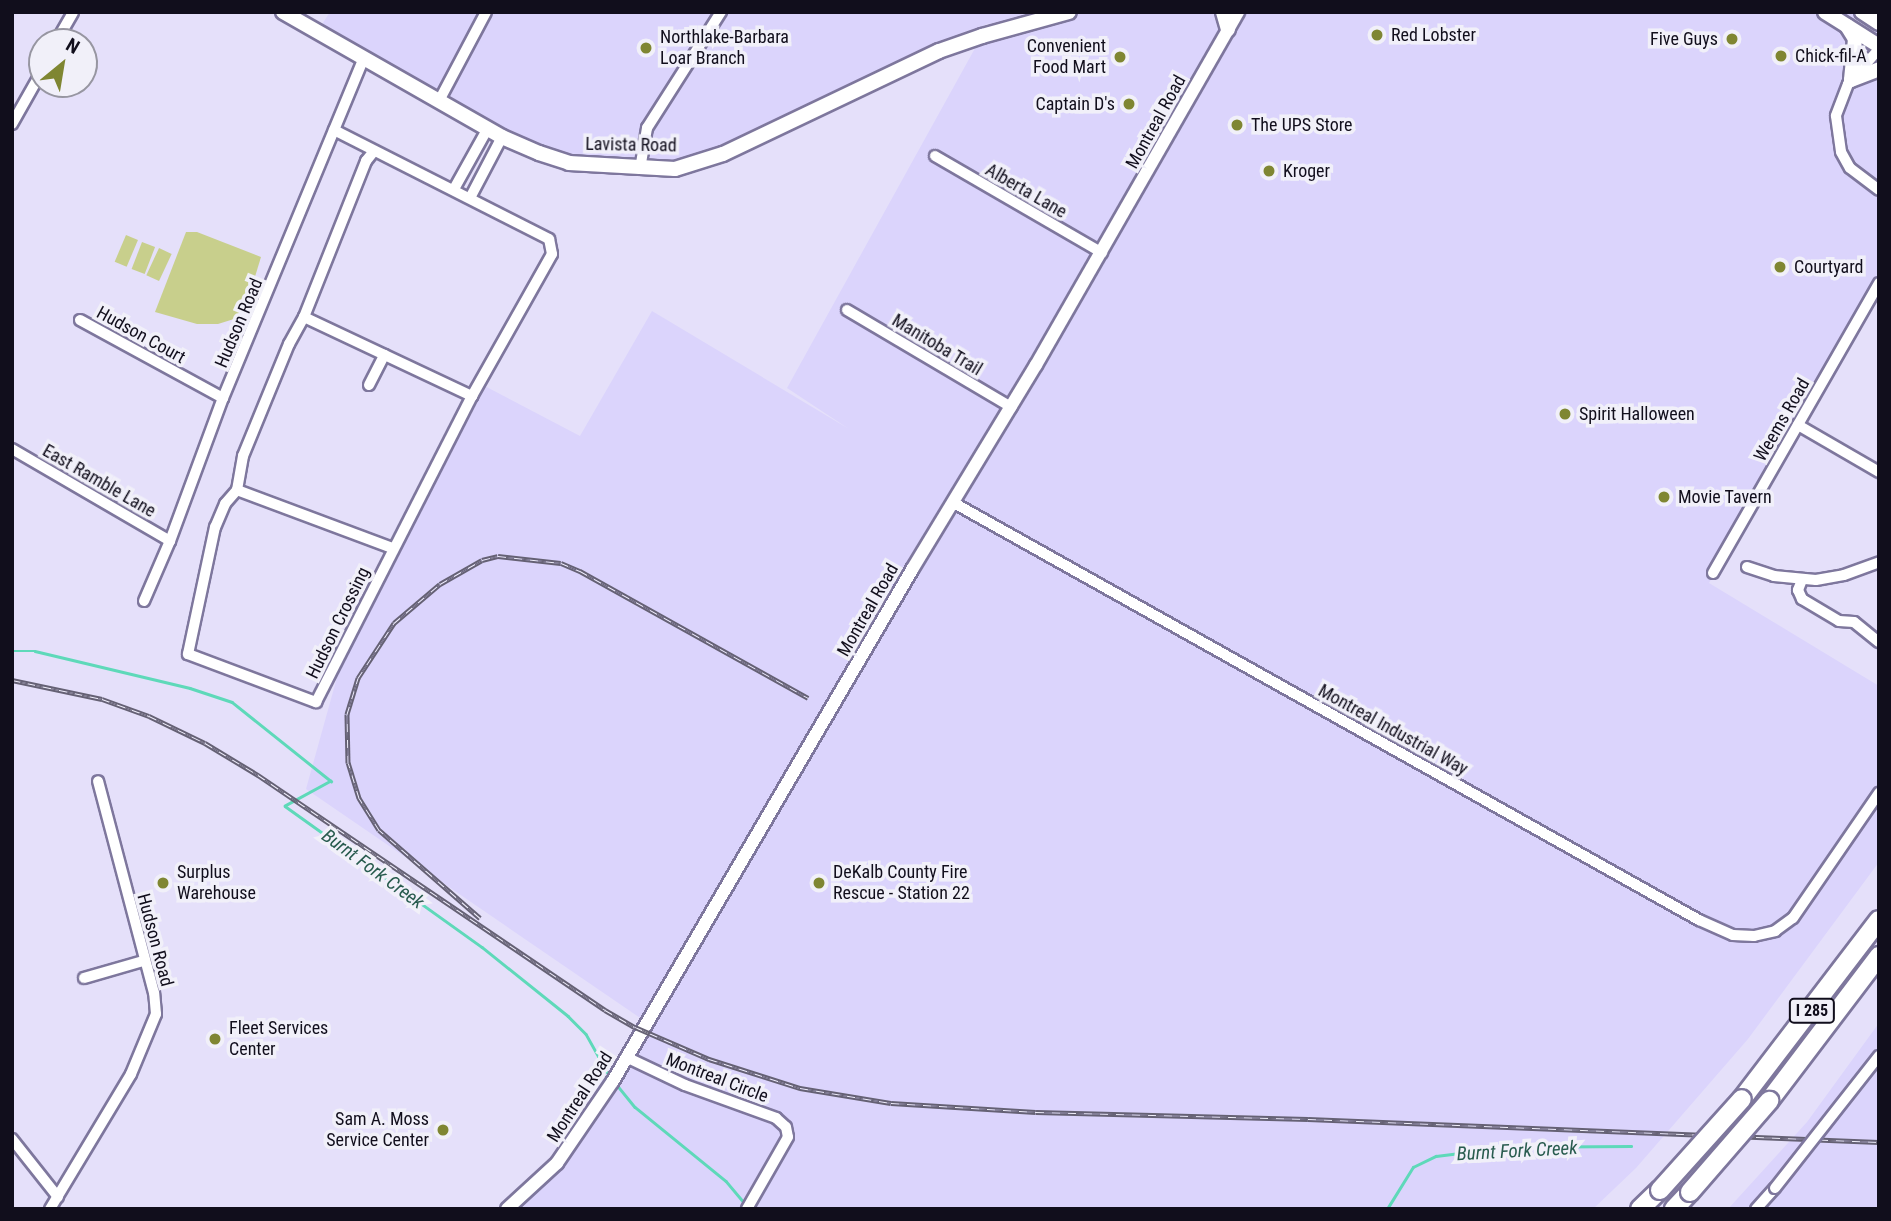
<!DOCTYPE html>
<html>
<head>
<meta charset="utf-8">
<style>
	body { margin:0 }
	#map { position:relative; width:1891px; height:1221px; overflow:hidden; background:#e5e0fa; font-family:"Roboto Condensed",sans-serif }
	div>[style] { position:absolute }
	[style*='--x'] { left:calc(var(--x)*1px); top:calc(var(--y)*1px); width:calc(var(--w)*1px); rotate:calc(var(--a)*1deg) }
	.built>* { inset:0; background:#dbd4fc }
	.green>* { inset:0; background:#c8cf8c; transform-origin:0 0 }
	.stream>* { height:2.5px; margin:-1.25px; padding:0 1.25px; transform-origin:1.25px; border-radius:1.25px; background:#5ed9b9 }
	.roads { filter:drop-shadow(2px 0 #7e779d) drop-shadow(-2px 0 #7e779d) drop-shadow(0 2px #7e779d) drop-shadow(0 -2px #7e779d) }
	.minor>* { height:10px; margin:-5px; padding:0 5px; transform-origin:5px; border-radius:5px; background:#fff }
	.tertiary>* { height:12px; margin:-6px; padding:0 6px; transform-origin:6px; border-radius:6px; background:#fff }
	.secondary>* { height:14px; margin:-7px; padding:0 7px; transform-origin:7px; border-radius:7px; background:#fff }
	.motorway>* { height:18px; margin:-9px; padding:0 9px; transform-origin:9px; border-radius:9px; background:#fff }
	.rail>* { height:5px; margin-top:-2.5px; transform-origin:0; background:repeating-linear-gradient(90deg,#f1f0f9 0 8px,#656174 0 16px); box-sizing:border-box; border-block:2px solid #656174 }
	.bridges { filter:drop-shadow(2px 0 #7e779d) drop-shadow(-2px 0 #7e779d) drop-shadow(0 2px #7e779d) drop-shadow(0 -2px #7e779d) }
	.minor-bridge>* { height:10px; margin:-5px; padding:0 5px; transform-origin:5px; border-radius:5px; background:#fff }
	.motorway-bridge>* { height:18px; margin:-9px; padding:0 9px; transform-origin:9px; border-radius:9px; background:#fff }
	.dots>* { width:19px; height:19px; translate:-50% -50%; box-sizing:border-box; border:4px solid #f1f0f9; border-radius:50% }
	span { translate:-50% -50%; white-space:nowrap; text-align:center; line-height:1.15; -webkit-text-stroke:7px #f1f0f9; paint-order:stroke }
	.shield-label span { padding:2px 5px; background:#f1f0f9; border:2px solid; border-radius:5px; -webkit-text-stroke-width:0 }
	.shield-label { font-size:16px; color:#110e1c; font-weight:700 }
	.poi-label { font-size:18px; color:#110e1c }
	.left { translate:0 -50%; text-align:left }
	.right { translate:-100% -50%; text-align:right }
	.street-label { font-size:18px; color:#110e1c }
	.water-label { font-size:19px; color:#285b4e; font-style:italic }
	.frame { position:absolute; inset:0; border:14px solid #110e1c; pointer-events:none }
	.north { position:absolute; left:28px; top:28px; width:70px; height:70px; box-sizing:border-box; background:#f1f0f9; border:2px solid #9796a1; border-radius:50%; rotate:30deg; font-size:19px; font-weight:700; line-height:28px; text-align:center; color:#110e1c }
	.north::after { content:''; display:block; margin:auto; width:24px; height:32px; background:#7f8632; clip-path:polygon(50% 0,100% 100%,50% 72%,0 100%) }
</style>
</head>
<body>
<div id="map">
	<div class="built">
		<i style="clip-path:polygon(330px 12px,1879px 12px,1879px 300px,1871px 296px,1709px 583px,1879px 686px,1879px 862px,1748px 1039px,1636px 1168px,1593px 1209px,521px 1209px,541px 1175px,649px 1024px,306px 789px,341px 663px,477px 382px,580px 436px,652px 311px,849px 429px,787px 388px,989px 23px,860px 82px,745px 150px,675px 168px,611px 169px,500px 137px,317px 32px)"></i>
		<i style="clip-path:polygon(1879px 1023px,1879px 1209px,1728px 1209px,1807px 1122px)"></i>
	</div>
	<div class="green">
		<i style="clip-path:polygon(186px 232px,197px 232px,261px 257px,247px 303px,234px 319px,218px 324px,197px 324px,155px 312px)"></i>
		<i style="left:126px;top:235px;width:13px;height:29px;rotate:23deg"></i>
		<i style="left:142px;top:242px;width:14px;height:29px;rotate:21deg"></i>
		<i style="left:159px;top:248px;width:14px;height:30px;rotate:25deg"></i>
	</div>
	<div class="stream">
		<i style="--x:12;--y:651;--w:23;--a:0"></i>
		<i style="--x:35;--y:651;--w:159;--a:13.4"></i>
		<i style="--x:190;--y:688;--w:44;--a:18.4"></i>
		<i style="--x:232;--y:702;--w:127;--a:38.6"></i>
		<i style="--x:331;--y:781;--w:52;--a:151.5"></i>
		<i style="--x:285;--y:806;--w:242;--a:35.6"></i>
		<i style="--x:482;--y:947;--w:110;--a:38.7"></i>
		<i style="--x:568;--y:1016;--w:25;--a:45"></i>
		<i style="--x:586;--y:1034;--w:49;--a:60.8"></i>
		<i style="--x:617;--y:1085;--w:28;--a:51"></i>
		<i style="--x:635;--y:1107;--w:117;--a:39.1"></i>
		<i style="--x:726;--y:1181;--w:30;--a:50"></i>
		<i style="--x:1387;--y:1209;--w:49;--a:-58.2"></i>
		<i style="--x:1413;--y:1167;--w:25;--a:-26"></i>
		<i style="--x:1436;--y:1156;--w:72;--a:-7.2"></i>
		<i style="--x:1507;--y:1147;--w:124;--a:-0.5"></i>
	</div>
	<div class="roads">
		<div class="minor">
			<i style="--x:56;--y:42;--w:34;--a:-60"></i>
			<i style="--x:1879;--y:49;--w:47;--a:131.5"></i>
			<i style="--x:1848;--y:84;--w:34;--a:111"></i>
			<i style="--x:1836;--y:116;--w:36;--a:82"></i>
			<i style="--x:1841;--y:152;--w:18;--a:61"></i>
			<i style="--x:1850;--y:168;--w:36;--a:37"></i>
			<i style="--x:440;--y:99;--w:98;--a:-62.1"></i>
			<i style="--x:12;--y:124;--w:61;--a:-60.5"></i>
			<i style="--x:935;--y:156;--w:193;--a:30.1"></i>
			<i style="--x:640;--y:169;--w:42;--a:-80.3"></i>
			<i style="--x:647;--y:128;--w:138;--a:-57.5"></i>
			<i style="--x:454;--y:189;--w:70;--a:-60.9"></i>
			<i style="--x:470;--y:198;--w:69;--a:-62.3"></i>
			<i style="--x:847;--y:310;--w:191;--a:30.6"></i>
			<i style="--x:304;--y:317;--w:186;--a:25.2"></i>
			<i style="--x:80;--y:320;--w:163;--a:28.6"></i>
			<i style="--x:369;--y:385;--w:34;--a:-63"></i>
			<i style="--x:1798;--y:425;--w:94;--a:30.1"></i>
			<i style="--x:12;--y:449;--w:183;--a:30.2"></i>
			<i style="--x:237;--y:490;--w:18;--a:131"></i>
			<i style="--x:225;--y:504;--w:25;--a:113"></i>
			<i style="--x:215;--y:527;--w:130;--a:102"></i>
			<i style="--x:188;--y:654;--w:137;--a:20.6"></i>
			<i style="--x:316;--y:702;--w:343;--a:-63"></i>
			<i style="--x:472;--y:396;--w:163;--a:-60.6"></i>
			<i style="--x:552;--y:254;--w:15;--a:-101"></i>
			<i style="--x:549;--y:239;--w:241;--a:-153.1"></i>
			<i style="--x:237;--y:490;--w:35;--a:-80"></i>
			<i style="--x:243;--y:456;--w:121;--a:-67.7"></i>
			<i style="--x:289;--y:344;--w:31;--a:-61"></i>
			<i style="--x:304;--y:317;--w:168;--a:-68.3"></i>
			<i style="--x:366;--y:161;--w:13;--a:-51"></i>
			<i style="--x:237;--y:490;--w:165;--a:20.5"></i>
			<i style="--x:954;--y:503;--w:854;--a:29.24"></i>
			<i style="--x:1699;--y:920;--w:37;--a:24"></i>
			<i style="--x:1733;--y:935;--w:21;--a:3"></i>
			<i style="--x:1754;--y:936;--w:22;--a:-13"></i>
			<i style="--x:1775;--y:931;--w:22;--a:-36"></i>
			<i style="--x:1793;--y:918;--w:152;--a:-55.5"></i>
			<i style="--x:1747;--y:567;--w:28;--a:18"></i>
			<i style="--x:1774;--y:576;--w:42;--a:5.4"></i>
			<i style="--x:1816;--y:580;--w:28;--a:-10"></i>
			<i style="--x:1844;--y:575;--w:37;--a:-20"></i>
			<i style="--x:1713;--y:573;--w:334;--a:-60.2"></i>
			<i style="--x:1802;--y:580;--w:11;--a:112"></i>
			<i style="--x:1798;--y:590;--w:10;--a:66"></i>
			<i style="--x:1802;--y:599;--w:43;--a:30.7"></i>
			<i style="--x:1839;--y:621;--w:15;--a:4"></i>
			<i style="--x:1854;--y:622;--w:32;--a:39"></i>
			<i style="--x:144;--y:601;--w:65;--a:-66.6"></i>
			<i style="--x:170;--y:541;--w:153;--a:-69.7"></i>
			<i style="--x:223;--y:398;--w:368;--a:-67.5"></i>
			<i style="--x:84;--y:978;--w:61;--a:-16.1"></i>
			<i style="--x:626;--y:1057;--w:65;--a:25.4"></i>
			<i style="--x:685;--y:1085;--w:97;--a:19.9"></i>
			<i style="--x:776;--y:1118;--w:13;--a:42"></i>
			<i style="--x:786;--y:1127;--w:10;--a:79"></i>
			<i style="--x:788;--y:1137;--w:83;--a:119.7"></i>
			<i style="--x:12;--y:1139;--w:74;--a:51.6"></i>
			<i style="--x:50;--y:1209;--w:157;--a:-59"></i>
			<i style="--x:131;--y:1074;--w:65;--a:-67.4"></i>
			<i style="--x:156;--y:1014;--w:21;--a:-95"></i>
			<i style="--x:154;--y:993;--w:219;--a:-104.8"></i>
			<i style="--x:1756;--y:1209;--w:28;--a:-48"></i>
		</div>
		<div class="tertiary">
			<i style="--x:507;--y:1209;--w:68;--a:-42.6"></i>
			<i style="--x:557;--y:1163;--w:99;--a:-55.7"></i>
			<i style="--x:613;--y:1081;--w:594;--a:-59.68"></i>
			<i style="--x:913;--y:568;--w:237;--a:-58.8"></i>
			<i style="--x:1036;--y:365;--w:407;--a:-60.2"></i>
		</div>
		<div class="secondary">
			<i style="--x:283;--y:12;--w:252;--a:29.7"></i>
			<i style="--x:502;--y:137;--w:40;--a:23.4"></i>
			<i style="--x:539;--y:153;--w:32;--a:18"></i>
			<i style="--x:569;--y:163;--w:106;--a:3.2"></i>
			<i style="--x:675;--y:169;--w:50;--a:-17.4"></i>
			<i style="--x:723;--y:154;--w:239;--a:-25.5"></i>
			<i style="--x:939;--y:51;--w:46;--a:-19.2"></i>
			<i style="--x:982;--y:36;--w:90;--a:-15.4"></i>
			<i style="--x:1223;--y:12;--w:18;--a:74"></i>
			<i style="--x:1825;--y:12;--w:64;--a:32.2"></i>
			<i style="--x:1862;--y:12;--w:20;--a:33"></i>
			<i style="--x:1847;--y:26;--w:15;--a:58"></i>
			<i style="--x:1855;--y:39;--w:41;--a:95.6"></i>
			<i style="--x:1851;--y:80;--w:30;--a:-21"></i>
		</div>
		<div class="motorway">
			<i style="--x:1742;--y:1099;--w:225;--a:-52.6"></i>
			<i style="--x:1769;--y:1101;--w:182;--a:-52.8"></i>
			<i style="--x:1640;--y:1209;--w:28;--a:-44"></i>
			<i style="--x:1674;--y:1209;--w:23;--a:-47"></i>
		</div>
	</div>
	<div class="rail">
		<i style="--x:12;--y:680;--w:92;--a:11.9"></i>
		<i style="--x:102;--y:699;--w:50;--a:19.9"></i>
		<i style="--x:149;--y:716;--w:62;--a:25.7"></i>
		<i style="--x:205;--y:743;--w:62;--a:31.1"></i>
		<i style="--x:258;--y:775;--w:419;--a:34.1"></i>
		<i style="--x:605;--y:1010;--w:34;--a:30"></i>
		<i style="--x:635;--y:1027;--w:81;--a:23.4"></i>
		<i style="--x:709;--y:1059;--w:96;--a:17.7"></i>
		<i style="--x:800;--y:1088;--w:92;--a:9.4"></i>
		<i style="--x:891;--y:1103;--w:145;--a:3.6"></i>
		<i style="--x:1036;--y:1112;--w:272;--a:1.5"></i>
		<i style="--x:1308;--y:1119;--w:571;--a:2.31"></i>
		<i style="--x:480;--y:918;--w:134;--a:-138.9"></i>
		<i style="--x:379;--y:830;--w:38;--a:-122"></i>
		<i style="--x:359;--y:798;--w:37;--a:-107"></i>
		<i style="--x:348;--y:763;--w:49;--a:-91.2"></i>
		<i style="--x:347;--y:714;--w:38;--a:-73"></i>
		<i style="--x:358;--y:678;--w:66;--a:-56.8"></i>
		<i style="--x:394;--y:623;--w:60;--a:-40.3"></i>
		<i style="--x:440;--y:584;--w:48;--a:-29.7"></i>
		<i style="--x:482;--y:560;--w:16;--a:-14"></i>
		<i style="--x:498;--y:556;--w:63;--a:6.3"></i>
		<i style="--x:561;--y:563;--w:21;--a:23"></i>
		<i style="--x:580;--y:571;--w:261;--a:29.1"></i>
	</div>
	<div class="bridges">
		<div class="minor-bridge">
			<i style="--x:1775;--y:1188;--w:168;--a:-51.8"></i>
		</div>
		<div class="motorway-bridge">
			<i style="--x:1660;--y:1190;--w:122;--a:-48"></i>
			<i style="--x:1690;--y:1192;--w:121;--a:-49"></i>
		</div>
	</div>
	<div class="dots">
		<i style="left:1377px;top:35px;background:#7f8632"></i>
		<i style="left:1732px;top:39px;background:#7f8632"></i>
		<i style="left:646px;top:48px;background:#7f8632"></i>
		<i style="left:1781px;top:56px;background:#7f8632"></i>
		<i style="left:1120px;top:57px;background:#7f8632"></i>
		<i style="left:1129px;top:104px;background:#7f8632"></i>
		<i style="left:1237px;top:125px;background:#7f8632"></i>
		<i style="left:1269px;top:171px;background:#7f8632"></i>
		<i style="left:1780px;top:267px;background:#7f8632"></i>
		<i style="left:1565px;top:414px;background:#7f8632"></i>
		<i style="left:1664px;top:497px;background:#7f8632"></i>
		<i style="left:163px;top:883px;background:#7f8632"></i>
		<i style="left:819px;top:883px;background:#7f8632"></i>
		<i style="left:215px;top:1039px;background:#7f8632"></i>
		<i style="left:443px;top:1130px;background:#7f8632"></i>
	</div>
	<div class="shield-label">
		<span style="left:1812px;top:1011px">I 285</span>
	</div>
	<div class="poi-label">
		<span class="left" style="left:1391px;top:35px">Red Lobster</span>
		<span class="left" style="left:660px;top:48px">Northlake-Barbara<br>Loar Branch</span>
		<span class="right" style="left:1718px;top:39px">Five Guys</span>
		<span class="right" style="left:1106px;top:57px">Convenient<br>Food Mart</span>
		<span class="left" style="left:1795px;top:56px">Chick-fil-A</span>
		<span class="right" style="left:1115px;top:104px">Captain D's</span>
		<span class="left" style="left:1251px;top:125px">The UPS Store</span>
		<span class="left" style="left:1283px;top:171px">Kroger</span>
		<span class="left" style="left:1794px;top:267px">Courtyard</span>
		<span class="left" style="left:1579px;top:414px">Spirit Halloween</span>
		<span class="left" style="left:1678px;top:497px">Movie Tavern</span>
		<span class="left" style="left:177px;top:883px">Surplus<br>Warehouse</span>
		<span class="left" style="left:833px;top:883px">DeKalb County Fire<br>Rescue - Station 22</span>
		<span class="left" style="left:229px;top:1039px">Fleet Services<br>Center</span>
		<span class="right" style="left:429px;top:1130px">Sam A. Moss<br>Service Center</span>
	</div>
	<div class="street-label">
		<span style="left:1156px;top:122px;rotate:-61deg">Montreal Road</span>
		<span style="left:631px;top:145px;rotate:1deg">Lavista Road</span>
		<span style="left:1026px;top:191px;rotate:30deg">Alberta Lane</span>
		<span style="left:239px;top:323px;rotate:-67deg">Hudson Road</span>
		<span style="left:141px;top:335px;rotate:29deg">Hudson Court</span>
		<span style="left:937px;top:345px;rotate:31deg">Manitoba Trail</span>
		<span style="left:1782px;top:420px;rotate:-60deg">Weems Road</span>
		<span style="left:99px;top:481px;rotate:30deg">East Ramble Lane</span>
		<span style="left:868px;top:610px;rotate:-60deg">Montreal Road</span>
		<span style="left:338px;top:623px;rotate:-64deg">Hudson Crossing</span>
		<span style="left:1393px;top:730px;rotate:29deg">Montreal Industrial Way</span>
		<span style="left:155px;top:940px;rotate:75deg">Hudson Road</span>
		<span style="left:717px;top:1078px;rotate:21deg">Montreal Circle</span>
		<span style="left:580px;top:1097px;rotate:-57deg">Montreal Road</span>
	</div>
	<div class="water-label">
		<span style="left:373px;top:869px;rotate:36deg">Burnt Fork Creek</span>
		<span style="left:1517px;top:1151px;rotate:-3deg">Burnt Fork Creek</span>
	</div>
	<div class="frame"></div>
	<div class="north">N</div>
</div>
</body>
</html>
